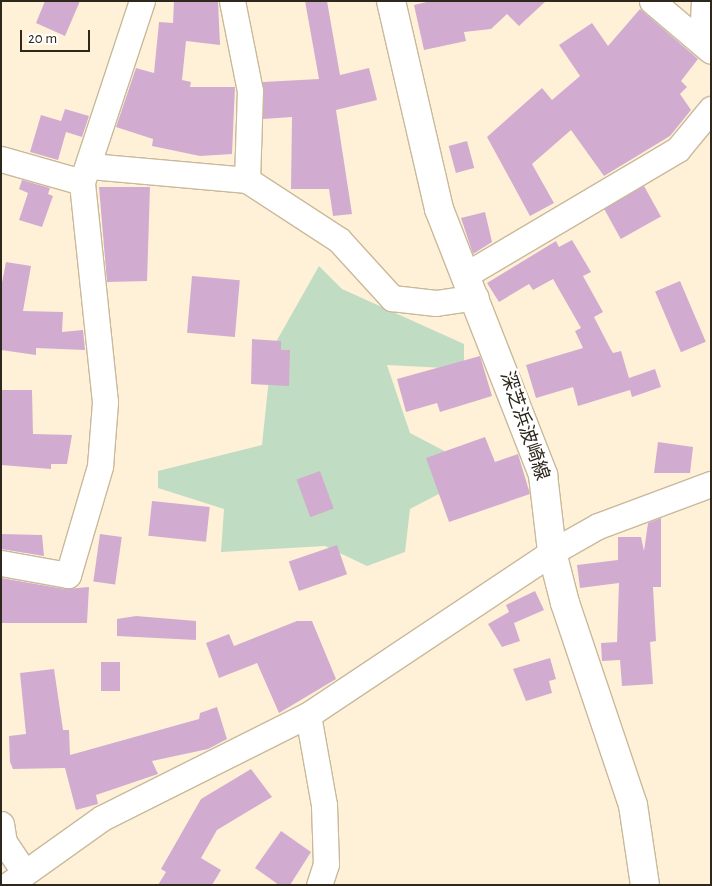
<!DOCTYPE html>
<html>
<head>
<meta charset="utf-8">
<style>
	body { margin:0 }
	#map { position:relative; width:712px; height:886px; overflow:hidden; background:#fef1d8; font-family:"Alegreya Sans","Noto Sans JP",sans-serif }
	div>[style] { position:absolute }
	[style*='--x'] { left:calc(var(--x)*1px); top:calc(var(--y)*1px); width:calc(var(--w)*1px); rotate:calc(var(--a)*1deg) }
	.green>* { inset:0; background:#c0dcc3 }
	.building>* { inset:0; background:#d2acd0; transform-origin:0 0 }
	.roads { filter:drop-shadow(1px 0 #c9b99b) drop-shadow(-1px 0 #c9b99b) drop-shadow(0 1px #c9b99b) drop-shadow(0 -1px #c9b99b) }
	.minor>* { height:25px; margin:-12.5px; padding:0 12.5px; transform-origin:12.5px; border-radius:12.5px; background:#fff }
	.major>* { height:28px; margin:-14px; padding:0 14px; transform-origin:14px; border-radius:14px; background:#fff }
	span { translate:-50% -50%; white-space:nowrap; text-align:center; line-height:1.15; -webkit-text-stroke:5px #fff; paint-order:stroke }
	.street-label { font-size:19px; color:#2e281c }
	.frame { position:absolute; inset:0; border:2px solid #2e281c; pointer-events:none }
	.scale { position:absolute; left:20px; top:30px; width:70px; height:22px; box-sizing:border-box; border:2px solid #2e281c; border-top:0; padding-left:6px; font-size:15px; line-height:18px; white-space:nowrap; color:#2e281c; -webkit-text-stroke:4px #fff; paint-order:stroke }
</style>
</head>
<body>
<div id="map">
	<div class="green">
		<i style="clip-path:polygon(319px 266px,342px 289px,464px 344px,464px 369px,387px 365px,410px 433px,454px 456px,454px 486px,410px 509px,405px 552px,367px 566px,325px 546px,221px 552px,224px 509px,158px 488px,158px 471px,262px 445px,272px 349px)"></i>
	</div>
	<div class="building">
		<i style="clip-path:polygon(45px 1px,80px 1px,65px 36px,36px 23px)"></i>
		<i style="clip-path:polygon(174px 1px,218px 1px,220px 45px,186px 41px,182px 80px,191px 82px,190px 87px,235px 87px,232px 154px,200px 156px,152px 146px,153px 139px,116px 127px,136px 68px,154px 73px,159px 22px,173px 23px)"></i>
		<i style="clip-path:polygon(305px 1px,327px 1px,340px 75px,369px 68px,377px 100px,336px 110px,352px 214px,333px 216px,329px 189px,291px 189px,292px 117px,263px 119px,263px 82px,319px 79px)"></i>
		<i style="clip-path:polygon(431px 1px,546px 1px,519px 26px,507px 14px,491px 29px,464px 32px,466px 41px,424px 50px,414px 5px)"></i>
		<i style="clip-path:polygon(640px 9px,698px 59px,681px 81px,687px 87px,680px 94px,691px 110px,670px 136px,604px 176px,571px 130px,532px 164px,554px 203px,530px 216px,487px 137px,542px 88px,552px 100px,580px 76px,559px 45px,592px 23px,608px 46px)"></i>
		<i style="clip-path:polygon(65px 109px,89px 116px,82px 137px,66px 132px,58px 160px,30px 152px,41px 115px,61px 121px)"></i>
		<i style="left:467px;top:141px;width:28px;height:19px;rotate:75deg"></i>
		<i style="clip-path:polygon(22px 180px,50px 188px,48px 194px,53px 196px,42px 227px,19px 220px,28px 193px,19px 189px)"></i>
		<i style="left:644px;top:186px;width:35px;height:46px;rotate:61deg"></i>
		<i style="clip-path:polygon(99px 187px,150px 187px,147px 281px,107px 282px)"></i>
		<i style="clip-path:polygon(485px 212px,492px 242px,473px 254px,461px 218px)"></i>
		<i style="clip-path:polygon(572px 240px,591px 272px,583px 276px,603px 312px,594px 317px,610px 348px,613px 353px,621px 351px,629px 378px,655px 369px,661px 387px,632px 397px,630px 390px,578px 406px,573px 387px,536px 398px,526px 365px,583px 348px,575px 331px,581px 328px,553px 279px,533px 290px,529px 284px,499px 302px,487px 283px,556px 241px,559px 247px)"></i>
		<i style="clip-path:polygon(6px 262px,31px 266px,23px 311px,63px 312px,62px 332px,83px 330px,85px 350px,36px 348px,36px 355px,1px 350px,1px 288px)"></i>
		<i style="left:192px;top:276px;width:48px;height:57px;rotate:5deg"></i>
		<i style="left:680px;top:281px;width:66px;height:27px;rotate:67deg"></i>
		<i style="clip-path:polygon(252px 339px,281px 341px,281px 350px,290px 350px,289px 386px,251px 384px)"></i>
		<i style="clip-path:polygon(480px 356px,492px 396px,440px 412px,437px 403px,406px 412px,397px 379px)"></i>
		<i style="clip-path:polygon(1px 390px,32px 390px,33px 434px,72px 435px,67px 464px,51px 464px,51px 469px,1px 465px)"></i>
		<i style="clip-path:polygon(485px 437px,495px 462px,518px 454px,530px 494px,449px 522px,426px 458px)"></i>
		<i style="clip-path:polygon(658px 442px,693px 447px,690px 473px,654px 473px)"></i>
		<i style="left:320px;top:471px;width:40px;height:25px;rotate:70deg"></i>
		<i style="left:152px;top:501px;width:58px;height:35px;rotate:6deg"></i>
		<i style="clip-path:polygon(661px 518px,661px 587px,653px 587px,656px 641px,650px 642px,653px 684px,622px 686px,620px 660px,602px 661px,601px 643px,617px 642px,619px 583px,580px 588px,577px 565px,618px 560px,618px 537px,641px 537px,644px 551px,648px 523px)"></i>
		<i style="clip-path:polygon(1px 534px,42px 535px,44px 556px,1px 549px)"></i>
		<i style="left:100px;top:534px;width:22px;height:48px;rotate:8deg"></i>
		<i style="left:337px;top:545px;width:31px;height:51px;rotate:71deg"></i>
		<i style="clip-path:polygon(1px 578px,65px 589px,89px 587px,87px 623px,1px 623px)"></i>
		<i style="clip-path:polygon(535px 591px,544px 610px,514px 623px,520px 641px,502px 647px,488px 624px,509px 612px,506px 605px)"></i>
		<i style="clip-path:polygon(136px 616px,196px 621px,196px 640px,117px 636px,117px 619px)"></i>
		<i style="clip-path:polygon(297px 621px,312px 621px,336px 679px,279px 713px,257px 663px,219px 678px,206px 643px,229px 634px,234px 646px)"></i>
		<i style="clip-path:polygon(550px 658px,556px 679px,549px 681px,552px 693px,526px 701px,513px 669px)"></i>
		<i style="left:120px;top:662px;width:29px;height:19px;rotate:90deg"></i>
		<i style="clip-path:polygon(54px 669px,63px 730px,69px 730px,70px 755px,199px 719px,200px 713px,217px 707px,227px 739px,208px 749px,152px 761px,158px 774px,96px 795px,98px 804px,76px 810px,65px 768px,13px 769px,10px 762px,9px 736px,26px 734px,20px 673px)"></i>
		<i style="clip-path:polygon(251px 769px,272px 797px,217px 830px,201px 858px,221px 870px,212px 885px,158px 885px,166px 872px,161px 869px,201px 799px)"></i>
		<i style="clip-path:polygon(281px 831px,311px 852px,290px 885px,279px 885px,255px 868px)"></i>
	</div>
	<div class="roads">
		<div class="minor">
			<i style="--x:652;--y:1;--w:77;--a:40.3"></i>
			<i style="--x:702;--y:43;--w:42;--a:-87.3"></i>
			<i style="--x:1;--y:159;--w:84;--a:15.9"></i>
			<i style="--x:90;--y:166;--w:158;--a:5.1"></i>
			<i style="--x:247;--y:180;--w:89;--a:-88.1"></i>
			<i style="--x:250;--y:91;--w:92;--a:-101.3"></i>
			<i style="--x:247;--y:180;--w:110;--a:33.1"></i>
			<i style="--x:339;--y:240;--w:79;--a:47.6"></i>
			<i style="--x:392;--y:298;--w:44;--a:6.5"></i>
			<i style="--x:436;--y:303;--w:40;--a:-8.5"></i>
			<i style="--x:467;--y:274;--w:245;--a:-30.6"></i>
			<i style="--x:678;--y:149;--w:52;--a:-50.5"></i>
			<i style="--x:1;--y:563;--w:68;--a:10.2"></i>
			<i style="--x:68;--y:575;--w:114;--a:-73.6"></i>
			<i style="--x:100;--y:466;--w:64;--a:-85.5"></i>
			<i style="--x:105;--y:402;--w:221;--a:-96"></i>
			<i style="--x:82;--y:182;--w:191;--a:-71.7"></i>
			<i style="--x:308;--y:715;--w:91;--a:79.9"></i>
			<i style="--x:324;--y:805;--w:59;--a:88.1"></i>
			<i style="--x:326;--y:864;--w:22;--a:108"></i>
			<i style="--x:1;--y:824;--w:18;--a:81"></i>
			<i style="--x:4;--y:842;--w:37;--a:56"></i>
			<i style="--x:8;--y:885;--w:115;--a:-35.5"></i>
			<i style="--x:102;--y:818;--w:230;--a:-26.6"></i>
			<i style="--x:308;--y:715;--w:293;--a:-33.7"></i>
			<i style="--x:552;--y:552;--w:53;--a:-29.5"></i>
			<i style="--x:598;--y:526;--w:121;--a:-20.4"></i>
		</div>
		<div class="major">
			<i style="--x:391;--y:1;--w:213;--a:77"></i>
			<i style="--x:439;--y:209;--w:286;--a:68.6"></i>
			<i style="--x:543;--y:475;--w:78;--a:83.3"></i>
			<i style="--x:552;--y:552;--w:53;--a:75.7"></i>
			<i style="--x:565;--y:603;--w:213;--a:71.4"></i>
			<i style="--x:633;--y:805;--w:81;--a:81.5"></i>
		</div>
	</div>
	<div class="street-label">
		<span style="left:524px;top:426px;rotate:71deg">深芝浜波崎線</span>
	</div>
	<div class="frame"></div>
	<div class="scale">20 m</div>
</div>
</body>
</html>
